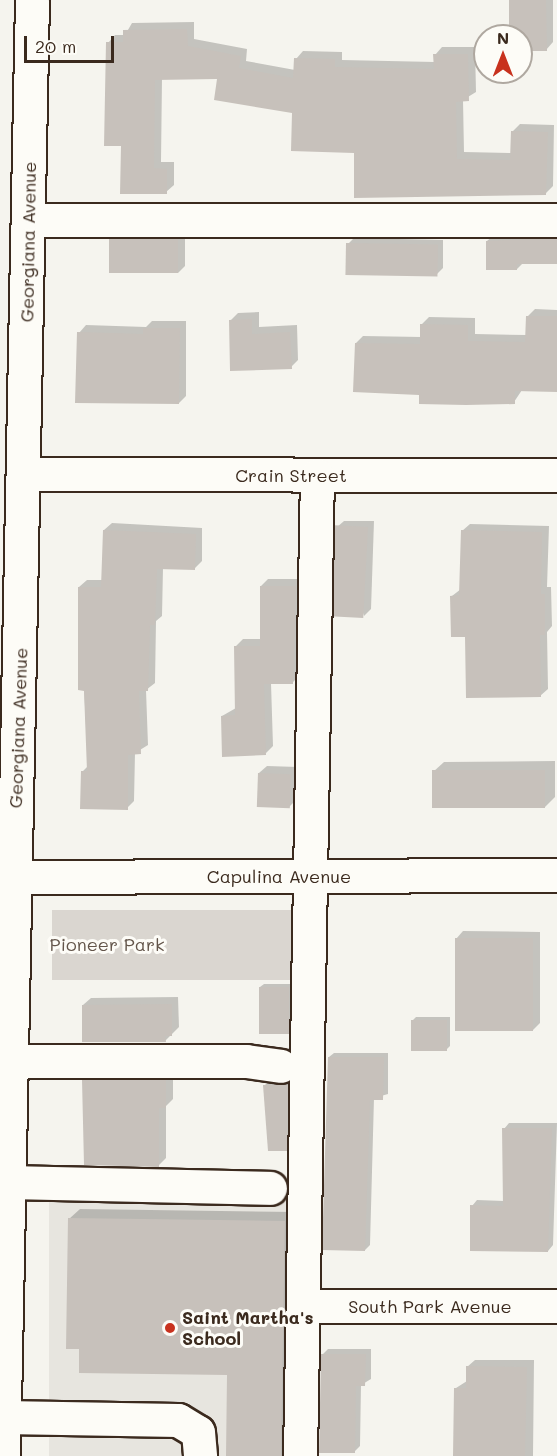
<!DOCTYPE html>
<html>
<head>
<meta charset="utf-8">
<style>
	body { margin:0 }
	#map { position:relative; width:557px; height:1456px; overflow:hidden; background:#f5f4ee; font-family:Mali,sans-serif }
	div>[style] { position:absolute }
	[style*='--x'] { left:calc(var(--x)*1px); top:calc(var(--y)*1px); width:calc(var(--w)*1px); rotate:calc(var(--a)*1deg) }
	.built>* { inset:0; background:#e7e5df; transform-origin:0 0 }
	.green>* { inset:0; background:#dad6d0; transform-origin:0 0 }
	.shadow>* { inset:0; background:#0003 }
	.building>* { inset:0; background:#c7c1bb; transform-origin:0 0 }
	.roads { filter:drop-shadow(2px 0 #3b2a1e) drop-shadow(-2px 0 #3b2a1e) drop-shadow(0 2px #3b2a1e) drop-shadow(0 -2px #3b2a1e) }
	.minor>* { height:33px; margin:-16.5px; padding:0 16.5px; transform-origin:16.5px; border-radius:16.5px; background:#fdfcf7 }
	.dots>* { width:16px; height:16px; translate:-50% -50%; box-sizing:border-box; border:3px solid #fdfcf7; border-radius:50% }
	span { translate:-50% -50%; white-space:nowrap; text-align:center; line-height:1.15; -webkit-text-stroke:6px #fdfcf7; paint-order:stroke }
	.street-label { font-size:18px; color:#3b2a1e }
	.park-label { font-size:18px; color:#63554a }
	.poi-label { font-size:18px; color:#3b2a1e; font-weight:700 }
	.left { translate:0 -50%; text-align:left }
	.north { position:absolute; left:473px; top:24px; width:60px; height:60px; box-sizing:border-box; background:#fdfcf7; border:2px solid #afa8a0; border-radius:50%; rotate:0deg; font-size:16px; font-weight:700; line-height:24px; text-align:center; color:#3b2a1e }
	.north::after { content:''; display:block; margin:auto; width:21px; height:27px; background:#c8321e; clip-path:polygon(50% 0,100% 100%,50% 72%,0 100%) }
	.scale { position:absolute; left:24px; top:36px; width:90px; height:27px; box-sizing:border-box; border:3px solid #3b2a1e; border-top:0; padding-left:8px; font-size:18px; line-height:21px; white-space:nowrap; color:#3b2a1e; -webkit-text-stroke:4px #fdfcf7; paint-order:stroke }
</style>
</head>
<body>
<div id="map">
	<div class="built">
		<i style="left:49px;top:1197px;width:244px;height:259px"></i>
	</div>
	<div class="green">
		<i style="left:52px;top:910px;width:241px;height:70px"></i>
	</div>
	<div class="shadow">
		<i style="clip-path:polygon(510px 0,553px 0,553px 42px,546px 50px,521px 50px,521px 36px,511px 36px)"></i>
		<i style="clip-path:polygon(194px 22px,194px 39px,247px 49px,246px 61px,295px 70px,296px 59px,303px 51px,342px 52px,342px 60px,435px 62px,435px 55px,442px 47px,475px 47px,476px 92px,463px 100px,464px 152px,512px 153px,513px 131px,520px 124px,554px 125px,553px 186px,546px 193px,355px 152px,294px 111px,219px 77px,162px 78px,161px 162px,174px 162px,174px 185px,166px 192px,122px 145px,108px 43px,115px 35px,125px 35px,132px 23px)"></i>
		<i style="clip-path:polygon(117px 232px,185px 234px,185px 266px,178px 273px,110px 239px)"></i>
		<i style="clip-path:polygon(557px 233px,557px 263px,523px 263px,517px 269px,487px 241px,493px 236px)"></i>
		<i style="clip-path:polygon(354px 238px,443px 240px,443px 268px,437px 274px,348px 244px)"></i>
		<i style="clip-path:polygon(535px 309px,557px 310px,557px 391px,522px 390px,514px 402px,420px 393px,356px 343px,363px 336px,422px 337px,422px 324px,429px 317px,475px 318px,475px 334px,527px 335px,527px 317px)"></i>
		<i style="clip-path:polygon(259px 312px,259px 327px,297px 325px,298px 360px,291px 367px,230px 321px,238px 313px)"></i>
		<i style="clip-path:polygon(152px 321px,186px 321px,186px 396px,179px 403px,79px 333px,86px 325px,146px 327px)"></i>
		<i style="clip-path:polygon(344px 521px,374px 521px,371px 609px,364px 616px,336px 528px)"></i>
		<i style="clip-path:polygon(112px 523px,202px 528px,202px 561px,195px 568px,163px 568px,162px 616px,156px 621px,155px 683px,146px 690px,148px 745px,135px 753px,134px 801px,127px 808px,82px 772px,88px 766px,79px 587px,87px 580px,103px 580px,104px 530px)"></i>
		<i style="clip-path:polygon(470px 524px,549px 526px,547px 587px,551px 587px,552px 626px,547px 632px,548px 689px,540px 696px,467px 635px,452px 596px,461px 589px,462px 531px)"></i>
		<i style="clip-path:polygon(268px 579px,303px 579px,300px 675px,293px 682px,271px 683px,273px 746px,266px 753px,222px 716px,236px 708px,236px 646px,243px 639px,261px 639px,261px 586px)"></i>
		<i style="clip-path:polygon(555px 761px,555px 797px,545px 807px,433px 772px,444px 762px)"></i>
		<i style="clip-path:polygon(267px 766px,298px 767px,296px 800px,289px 807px,259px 773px)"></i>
		<i style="clip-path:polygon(463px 931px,540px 932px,540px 1023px,533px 1030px,456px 939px)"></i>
		<i style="clip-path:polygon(264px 984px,292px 984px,291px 1029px,288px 1032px,260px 987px)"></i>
		<i style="clip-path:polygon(178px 997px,179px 1027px,165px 1041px,83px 1005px,91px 998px)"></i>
		<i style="clip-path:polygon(416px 1017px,450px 1017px,450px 1046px,446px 1050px,413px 1020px)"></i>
		<i style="clip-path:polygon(334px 1053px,388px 1053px,388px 1094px,374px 1098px,370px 1245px,365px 1250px,329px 1057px)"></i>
		<i style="clip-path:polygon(90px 1073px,173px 1073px,173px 1099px,166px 1106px,166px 1158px,159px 1165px,83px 1080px)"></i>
		<i style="clip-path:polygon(268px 1082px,291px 1082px,289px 1146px,286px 1149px,264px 1086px)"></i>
		<i style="clip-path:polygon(509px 1123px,557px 1123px,553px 1245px,548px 1251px,472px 1206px,477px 1200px,504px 1201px,504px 1129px)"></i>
		<i style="clip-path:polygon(80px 1209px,295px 1212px,291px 1456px,228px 1456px,229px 1374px,80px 1348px,69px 1219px)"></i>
		<i style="clip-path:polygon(328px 1349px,371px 1349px,371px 1379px,361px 1385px,360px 1446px,354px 1452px,322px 1355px)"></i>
		<i style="clip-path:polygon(475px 1360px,534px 1360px,533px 1456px,455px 1456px,456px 1388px,467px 1381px,467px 1367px)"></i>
	</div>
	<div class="building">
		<i style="clip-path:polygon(509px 0,546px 0,547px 51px,521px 51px,521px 36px,509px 36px)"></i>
		<i style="clip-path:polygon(187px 29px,188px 46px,241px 56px,239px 68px,293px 78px,294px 58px,335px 59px,335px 67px,434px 69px,433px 54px,468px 54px,469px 101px,456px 102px,457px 159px,510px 160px,511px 131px,548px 132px,546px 195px,354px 198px,354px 153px,291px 151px,292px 113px,214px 100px,217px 79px,155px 80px,154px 168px,167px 169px,167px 194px,120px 194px,121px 146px,104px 146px,106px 42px,123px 42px,123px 30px)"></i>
		<i style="left:109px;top:239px;width:69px;height:34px"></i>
		<i style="clip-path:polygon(527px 239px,557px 239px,557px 264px,517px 264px,517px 270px,486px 270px,486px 241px)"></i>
		<i style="left:346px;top:243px;width:92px;height:32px;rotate:1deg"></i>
		<i style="clip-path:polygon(526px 316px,557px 316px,557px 392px,515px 391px,515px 404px,466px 405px,419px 404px,419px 395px,353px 392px,355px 343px,420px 344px,420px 324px,468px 325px,468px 341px,525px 342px)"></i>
		<i style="clip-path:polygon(252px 319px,252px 334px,290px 332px,292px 369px,230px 371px,229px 320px)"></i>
		<i style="clip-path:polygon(143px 328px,180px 328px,179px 404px,75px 403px,77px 332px,143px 334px)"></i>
		<i style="left:368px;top:527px;width:91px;height:33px;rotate:93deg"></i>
		<i style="clip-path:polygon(103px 530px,196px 534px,195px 570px,157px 569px,155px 625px,150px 625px,148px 691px,139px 691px,141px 754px,128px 755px,128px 810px,80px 809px,81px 771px,87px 771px,84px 691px,78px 690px,78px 587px,101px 587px)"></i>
		<i style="clip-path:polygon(461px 530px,542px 532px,541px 594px,545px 594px,545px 635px,540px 635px,541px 697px,466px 698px,465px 637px,451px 637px,450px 596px,459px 595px)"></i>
		<i style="clip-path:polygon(260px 586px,296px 586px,293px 684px,264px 684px,266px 755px,222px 757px,221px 716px,235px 715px,234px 646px,260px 646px)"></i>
		<i style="left:545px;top:770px;width:38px;height:113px;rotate:90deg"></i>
		<i style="left:258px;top:773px;width:33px;height:34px;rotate:2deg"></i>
		<i style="left:455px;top:938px;width:78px;height:93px"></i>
		<i style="left:259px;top:987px;width:30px;height:47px"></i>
		<i style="clip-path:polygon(172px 1004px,172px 1036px,165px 1036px,166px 1042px,82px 1042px,82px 1005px)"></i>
		<i style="left:411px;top:1020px;width:36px;height:31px"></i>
		<i style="clip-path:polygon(328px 1057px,384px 1057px,383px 1100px,370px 1100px,365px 1251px,322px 1250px)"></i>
		<i style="clip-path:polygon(82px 1080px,166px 1080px,166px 1108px,159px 1108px,159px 1167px,84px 1165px)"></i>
		<i style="clip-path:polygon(263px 1085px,288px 1085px,287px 1151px,268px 1151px)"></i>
		<i style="clip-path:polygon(502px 1128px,552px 1128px,548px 1252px,470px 1251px,470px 1205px,503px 1206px)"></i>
		<i style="clip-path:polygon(68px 1218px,285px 1221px,281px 1456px,226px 1456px,227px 1375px,79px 1373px,79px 1349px,66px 1349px)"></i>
		<i style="clip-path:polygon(321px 1354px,366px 1354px,365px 1386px,356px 1386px,355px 1453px,319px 1453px)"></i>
		<i style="clip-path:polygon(466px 1366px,527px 1367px,525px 1456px,453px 1456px,454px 1388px,466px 1388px)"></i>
	</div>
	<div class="roads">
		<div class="minor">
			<i style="--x:28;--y:220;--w:529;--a:0"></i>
			<i style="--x:25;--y:474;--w:532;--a:0.11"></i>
			<i style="--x:0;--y:877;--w:557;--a:-0.21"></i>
			<i style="--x:10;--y:1061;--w:236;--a:0"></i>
			<i style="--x:246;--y:1061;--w:35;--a:8"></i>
			<i style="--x:8;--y:1182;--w:262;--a:1.3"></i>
			<i style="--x:303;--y:1306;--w:254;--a:0"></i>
			<i style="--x:3;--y:1417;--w:175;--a:1"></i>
			<i style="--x:178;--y:1420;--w:23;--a:31"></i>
			<i style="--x:198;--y:1432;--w:24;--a:85"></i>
			<i style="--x:3;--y:1456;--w:1456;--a:-88.86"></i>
			<i style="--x:300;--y:1456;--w:981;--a:-89.01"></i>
		</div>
	</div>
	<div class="dots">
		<i style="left:170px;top:1328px;background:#c8321e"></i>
	</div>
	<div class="street-label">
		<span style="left:28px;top:242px;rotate:-89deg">Georgiana Avenue</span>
		<span style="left:291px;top:475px">Crain Street</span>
		<span style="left:18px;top:728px;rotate:-88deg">Georgiana Avenue</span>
		<span style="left:279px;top:876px">Capulina Avenue</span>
		<span style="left:430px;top:1306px">South Park Avenue</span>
	</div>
	<div class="park-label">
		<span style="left:107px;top:944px">Pioneer Park</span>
	</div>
	<div class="poi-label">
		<span class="left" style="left:182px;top:1328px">Saint Martha's<br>School</span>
	</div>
	<div class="north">N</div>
	<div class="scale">20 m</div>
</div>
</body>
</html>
